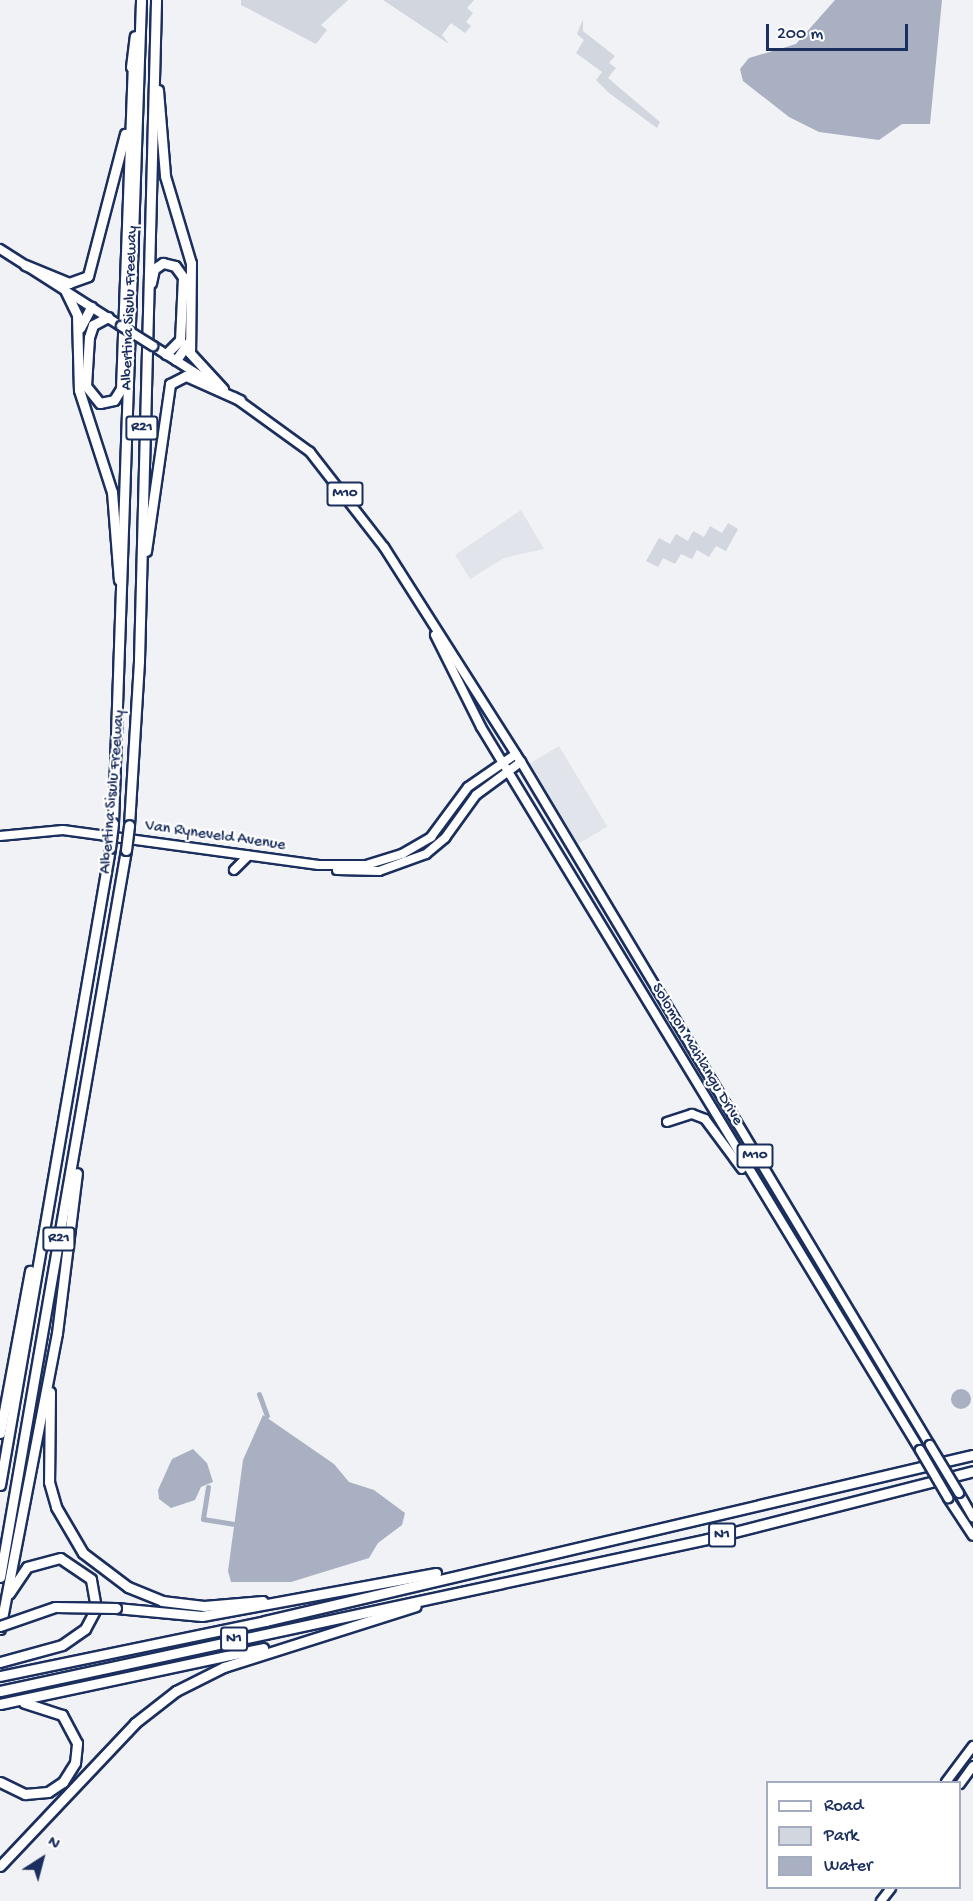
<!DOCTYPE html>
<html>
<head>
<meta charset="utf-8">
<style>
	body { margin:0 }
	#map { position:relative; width:973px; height:1901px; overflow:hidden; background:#f1f2f5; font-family:"Gochi Hand",sans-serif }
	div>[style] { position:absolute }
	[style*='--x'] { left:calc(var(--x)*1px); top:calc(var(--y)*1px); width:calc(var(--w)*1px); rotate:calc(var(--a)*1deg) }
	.built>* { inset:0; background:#e1e4ea; transform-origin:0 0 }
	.green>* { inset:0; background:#d2d6df }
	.water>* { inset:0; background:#a8b0c2 }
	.round { border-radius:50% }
	.canal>* { height:5px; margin:-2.5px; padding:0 2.5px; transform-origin:2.5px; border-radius:2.5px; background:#a8b0c2 }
	.roads { filter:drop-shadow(2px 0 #1b2f5e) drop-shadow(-2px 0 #1b2f5e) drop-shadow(0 2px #1b2f5e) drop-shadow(0 -2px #1b2f5e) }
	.secondary>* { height:8px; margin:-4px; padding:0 4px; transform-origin:4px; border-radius:4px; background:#fff }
	.primary>* { height:8px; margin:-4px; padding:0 4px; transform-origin:4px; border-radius:4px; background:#fff }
	.motorway>* { height:9px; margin:-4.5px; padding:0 4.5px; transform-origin:4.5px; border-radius:4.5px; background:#fff }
	.bridges { filter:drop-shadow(2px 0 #1b2f5e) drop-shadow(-2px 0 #1b2f5e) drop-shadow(0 2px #1b2f5e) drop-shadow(0 -2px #1b2f5e) }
	.primary-bridge>* { height:8px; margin:-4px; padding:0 4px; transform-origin:4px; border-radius:4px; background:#fff }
	.motorway-bridge>* { height:9px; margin:-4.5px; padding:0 4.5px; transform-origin:4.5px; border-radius:4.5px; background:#fff }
	span { translate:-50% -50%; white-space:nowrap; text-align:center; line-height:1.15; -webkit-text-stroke:4.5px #fff; paint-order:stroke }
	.shield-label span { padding:2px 4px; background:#fff; border:2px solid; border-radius:4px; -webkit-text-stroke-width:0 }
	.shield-label { font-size:15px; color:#1b2f5e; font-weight:700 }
	.street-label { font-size:16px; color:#1b2f5e }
	.legend { position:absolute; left:766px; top:1781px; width:195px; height:108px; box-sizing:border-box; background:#fff; border:2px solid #a4acbf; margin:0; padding:8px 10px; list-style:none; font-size:18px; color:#1b2f5e }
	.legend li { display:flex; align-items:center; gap:12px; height:30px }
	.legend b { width:30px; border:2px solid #a4acbf }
	.north { position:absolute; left:12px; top:1829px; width:60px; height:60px; -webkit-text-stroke:4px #fff; paint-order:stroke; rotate:36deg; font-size:16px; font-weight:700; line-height:24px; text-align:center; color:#1b2f5e }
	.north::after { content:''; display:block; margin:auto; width:21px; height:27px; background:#1b2f5e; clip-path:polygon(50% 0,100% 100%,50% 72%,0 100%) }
	.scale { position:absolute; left:766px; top:24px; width:142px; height:27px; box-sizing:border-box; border:3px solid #1b2f5e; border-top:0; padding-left:8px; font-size:18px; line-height:21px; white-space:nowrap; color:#1b2f5e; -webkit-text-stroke:4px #fff; paint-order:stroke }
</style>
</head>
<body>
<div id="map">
	<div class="built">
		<i style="clip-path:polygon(521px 510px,544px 549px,504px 558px,470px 579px,455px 555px)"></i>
		<i style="left:559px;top:746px;width:94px;height:34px;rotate:59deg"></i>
	</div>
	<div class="green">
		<i style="clip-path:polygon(241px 0,348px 0,321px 25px,327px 30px,316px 44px,241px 5px)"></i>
		<i style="clip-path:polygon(383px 0,474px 0,467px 8px,473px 13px,466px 22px,471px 26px,465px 33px,451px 23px,442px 35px,449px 44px)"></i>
		<i style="clip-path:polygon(583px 19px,583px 31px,615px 56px,609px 63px,616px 68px,608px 78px,660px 122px,657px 128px,609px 93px,596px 80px,602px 72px,576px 53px,584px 40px,577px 34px)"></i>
		<i style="clip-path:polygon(728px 523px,738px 529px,726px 551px,716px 546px,709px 557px,697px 550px,692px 559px,681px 554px,675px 564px,663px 558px,658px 567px,646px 561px,659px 538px,670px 544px,676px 534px,688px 541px,693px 531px,704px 537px,710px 526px,722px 533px)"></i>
	</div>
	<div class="water">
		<i style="clip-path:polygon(835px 0,942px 0,930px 124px,902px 124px,879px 140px,819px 132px,789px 117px,743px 81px,740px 69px,749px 58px,796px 44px)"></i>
		<i class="round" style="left:951px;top:1389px;width:20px;height:20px"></i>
		<i style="clip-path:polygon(263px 1415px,334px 1464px,349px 1482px,374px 1490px,405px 1513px,402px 1525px,378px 1543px,369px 1558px,291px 1582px,231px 1582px,228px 1571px,243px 1460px)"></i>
		<i style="clip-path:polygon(193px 1449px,207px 1463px,213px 1482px,201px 1487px,195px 1500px,171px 1508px,159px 1499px,158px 1490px,172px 1459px)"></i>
	</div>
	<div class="canal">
		<i style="--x:259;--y:1394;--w:23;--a:70"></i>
		<i style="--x:208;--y:1487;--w:32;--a:99"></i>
		<i style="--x:203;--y:1519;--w:30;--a:9"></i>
	</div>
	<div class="roads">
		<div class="secondary">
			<i style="--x:0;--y:836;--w:63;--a:-5.4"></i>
			<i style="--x:63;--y:830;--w:258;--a:7.8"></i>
			<i style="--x:319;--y:865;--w:47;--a:0"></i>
			<i style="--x:366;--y:865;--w:38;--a:-17"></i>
			<i style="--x:402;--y:854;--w:34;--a:-30"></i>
			<i style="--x:431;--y:837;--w:62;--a:-53.5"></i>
			<i style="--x:468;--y:787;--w:58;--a:-34.5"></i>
			<i style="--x:234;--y:870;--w:20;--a:-45"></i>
			<i style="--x:337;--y:870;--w:42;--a:1.4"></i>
			<i style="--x:379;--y:871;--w:50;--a:-19.9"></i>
			<i style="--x:426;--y:854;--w:25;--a:-40"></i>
			<i style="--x:445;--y:838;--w:53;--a:-54.2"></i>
			<i style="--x:476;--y:795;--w:56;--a:-36.3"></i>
			<i style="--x:946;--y:1782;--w:45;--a:-53.1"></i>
			<i style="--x:960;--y:1784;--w:22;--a:-54"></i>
			<i style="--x:881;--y:1901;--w:16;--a:-52"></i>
		</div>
		<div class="primary">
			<i style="--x:0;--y:249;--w:143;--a:32.5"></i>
			<i style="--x:153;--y:346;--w:77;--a:32.2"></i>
			<i style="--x:234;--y:397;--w:94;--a:35.9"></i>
			<i style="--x:310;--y:452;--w:120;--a:52.1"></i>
			<i style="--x:384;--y:547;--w:255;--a:57.5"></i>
			<i style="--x:521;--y:762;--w:796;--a:59.09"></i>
			<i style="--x:435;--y:635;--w:103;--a:63.4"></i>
			<i style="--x:481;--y:727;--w:846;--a:58.73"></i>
			<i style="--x:667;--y:1122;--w:26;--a:-18"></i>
			<i style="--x:692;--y:1114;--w:14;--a:21"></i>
			<i style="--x:705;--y:1119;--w:62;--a:53.5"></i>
			<i style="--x:959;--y:1493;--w:28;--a:60"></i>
			<i style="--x:948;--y:1498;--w:45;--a:56.7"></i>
		</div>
		<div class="motorway">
			<i style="--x:131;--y:67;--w:31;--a:-83"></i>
			<i style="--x:158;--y:90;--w:86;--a:85.3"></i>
			<i style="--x:165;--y:176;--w:91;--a:73.4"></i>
			<i style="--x:191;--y:263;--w:90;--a:90.6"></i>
			<i style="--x:190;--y:353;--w:49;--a:47.5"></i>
			<i style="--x:25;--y:265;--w:48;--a:22.2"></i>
			<i style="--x:69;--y:283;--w:20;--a:-20"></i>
			<i style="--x:88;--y:276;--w:147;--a:-75.4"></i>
			<i style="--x:151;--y:283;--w:14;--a:-78"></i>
			<i style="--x:154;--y:269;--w:11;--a:-34"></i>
			<i style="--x:163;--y:263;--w:12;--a:14"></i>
			<i style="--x:175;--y:266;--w:14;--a:54"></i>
			<i style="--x:183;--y:277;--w:63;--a:92.7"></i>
			<i style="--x:180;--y:340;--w:20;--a:135"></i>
			<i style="--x:65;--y:290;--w:28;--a:64"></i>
			<i style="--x:77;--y:315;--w:75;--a:88.5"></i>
			<i style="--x:79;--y:390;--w:107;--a:72.1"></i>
			<i style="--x:112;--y:492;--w:88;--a:85.5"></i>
			<i style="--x:108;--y:317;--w:17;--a:152"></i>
			<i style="--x:93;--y:325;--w:13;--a:108"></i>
			<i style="--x:89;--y:337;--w:49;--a:93.5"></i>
			<i style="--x:86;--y:386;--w:22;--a:51"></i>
			<i style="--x:100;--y:403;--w:14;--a:-12"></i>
			<i style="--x:114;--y:400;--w:13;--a:-58"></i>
			<i style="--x:121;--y:389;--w:327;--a:-87.9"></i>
			<i style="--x:80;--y:328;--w:24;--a:-62"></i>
			<i style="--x:176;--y:360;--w:21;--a:-55"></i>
			<i style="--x:146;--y:551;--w:169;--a:-81.8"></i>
			<i style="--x:170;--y:384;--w:18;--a:-27"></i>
			<i style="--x:186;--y:376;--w:59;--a:24"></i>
			<i style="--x:113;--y:823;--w:823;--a:-88.05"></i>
			<i style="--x:129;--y:825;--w:165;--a:-86.5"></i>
			<i style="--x:139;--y:660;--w:660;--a:-88.52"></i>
			<i style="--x:50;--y:1392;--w:90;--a:90.6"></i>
			<i style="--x:49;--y:1482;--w:26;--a:74"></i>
			<i style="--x:56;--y:1507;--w:53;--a:59.6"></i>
			<i style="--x:83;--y:1553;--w:56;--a:37.1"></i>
			<i style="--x:128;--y:1587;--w:37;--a:22"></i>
			<i style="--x:162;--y:1601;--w:42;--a:6.8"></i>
			<i style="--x:204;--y:1606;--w:59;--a:-4.8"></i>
			<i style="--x:0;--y:1433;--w:165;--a:-79.5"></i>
			<i style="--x:0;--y:1485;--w:646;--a:-80.2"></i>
			<i style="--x:0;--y:1577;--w:738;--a:-80.17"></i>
			<i style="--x:116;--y:1608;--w:86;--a:5.3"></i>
			<i style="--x:202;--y:1616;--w:238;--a:-10.4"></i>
			<i style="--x:0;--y:1629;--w:301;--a:-79.1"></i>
			<i style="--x:57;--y:1333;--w:161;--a:-82.9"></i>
			<i style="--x:0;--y:1662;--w:64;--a:-15.3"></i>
			<i style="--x:62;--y:1645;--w:28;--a:-35"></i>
			<i style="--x:85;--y:1629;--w:24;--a:-62"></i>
			<i style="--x:96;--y:1608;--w:29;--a:-100"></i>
			<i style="--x:91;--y:1579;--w:37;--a:-146"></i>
			<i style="--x:60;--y:1558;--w:34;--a:165"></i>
			<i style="--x:27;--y:1567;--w:32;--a:124"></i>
			<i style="--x:0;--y:1676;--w:271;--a:-11.7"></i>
			<i style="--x:265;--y:1621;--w:727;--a:-13.2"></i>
			<i style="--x:0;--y:1691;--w:723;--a:-12.13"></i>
			<i style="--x:707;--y:1539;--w:275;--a:-14.3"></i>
			<i style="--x:0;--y:1704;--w:269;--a:-12"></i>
			<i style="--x:0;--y:1782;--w:28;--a:26"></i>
			<i style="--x:25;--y:1794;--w:23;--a:-5"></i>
			<i style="--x:48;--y:1792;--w:18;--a:-34"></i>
			<i style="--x:63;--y:1782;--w:22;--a:-58"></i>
			<i style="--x:75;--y:1763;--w:20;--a:-84"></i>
			<i style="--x:77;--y:1743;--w:32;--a:-118"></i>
			<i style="--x:62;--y:1715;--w:40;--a:-162"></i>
			<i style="--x:0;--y:1866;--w:197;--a:-46.6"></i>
			<i style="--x:135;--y:1723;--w:52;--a:-38"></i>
			<i style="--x:176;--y:1691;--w:54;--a:-26.6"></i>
			<i style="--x:224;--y:1667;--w:201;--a:-17.6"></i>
		</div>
	</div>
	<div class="bridges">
		<div class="primary-bridge">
			<i style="--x:121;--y:326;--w:38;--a:32"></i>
			<i style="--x:930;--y:1445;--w:56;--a:58.9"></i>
			<i style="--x:920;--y:1450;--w:56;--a:59.7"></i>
		</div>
		<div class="motorway-bridge">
			<i style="--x:110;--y:848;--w:25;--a:-83"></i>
			<i style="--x:126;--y:850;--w:25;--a:-83"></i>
			<i style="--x:0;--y:1626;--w:58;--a:-19.1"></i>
			<i style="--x:55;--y:1607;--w:61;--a:0.9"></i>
		</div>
	</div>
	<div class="shield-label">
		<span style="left:142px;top:428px">R21</span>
		<span style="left:345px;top:494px">M10</span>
		<span style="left:755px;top:1156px">M10</span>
		<span style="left:59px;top:1239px">R21</span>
		<span style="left:722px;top:1535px">N1</span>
		<span style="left:234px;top:1639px">N1</span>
	</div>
	<div class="street-label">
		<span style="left:131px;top:308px;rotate:-88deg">Albertina Sisulu Freeway</span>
		<span style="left:114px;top:792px;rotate:-85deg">Albertina Sisulu Freeway</span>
		<span style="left:215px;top:837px;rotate:8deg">Van Ryneveld Avenue</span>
		<span style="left:696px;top:1055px;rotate:59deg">Solomon Mahlangu Drive</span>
	</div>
	<ul class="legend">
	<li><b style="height:8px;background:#fff"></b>Road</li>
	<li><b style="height:16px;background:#d2d6df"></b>Park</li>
	<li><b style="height:16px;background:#a8b0c2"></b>Water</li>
	</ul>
	<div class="north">N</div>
	<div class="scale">200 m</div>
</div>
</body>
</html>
